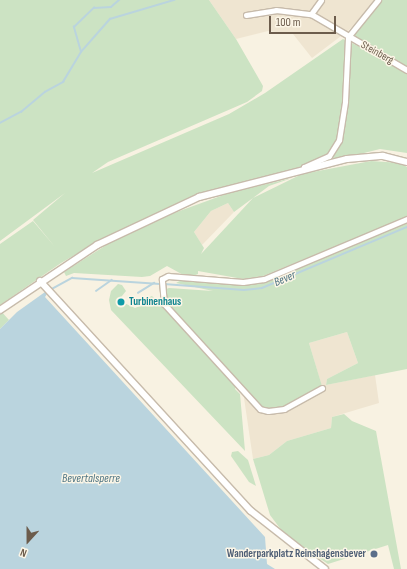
<!DOCTYPE html>
<html>
<head>
<meta charset="utf-8">
<style>
	body { margin:0 }
	#map { position:relative; width:407px; height:569px; overflow:hidden; background:#f8f2e2; font-family:"Sofia Sans Condensed",sans-serif }
	div>[style] { position:absolute }
	[style*='--x'] { left:calc(var(--x)*1px); top:calc(var(--y)*1px); width:calc(var(--w)*1px); rotate:calc(var(--a)*1deg) }
	.residential>* { inset:0; background:#efe5d1 }
	.green>* { inset:0; background:#cce3c3 }
	.water>* { inset:0; background:#bad4de }
	.stream>* { height:1.5px; margin:-0.75px; padding:0 0.75px; transform-origin:0.75px; border-radius:0.75px; background:#bad4de }
	.roads { filter:drop-shadow(1px 0 #c7bbab) drop-shadow(-1px 0 #c7bbab) drop-shadow(0 1px #c7bbab) drop-shadow(0 -1px #c7bbab) }
	.minor>* { height:5px; margin:-2.5px; padding:0 2.5px; transform-origin:2.5px; border-radius:2.5px; background:#fff }
	.tertiary>* { height:6px; margin:-3px; padding:0 3px; transform-origin:3px; border-radius:3px; background:#fff }
	.dots>* { width:11px; height:11px; translate:-50% -50%; box-sizing:border-box; border:2px solid #fcf6e7; border-radius:50% }
	span { translate:-50% -50%; white-space:nowrap; text-align:center; line-height:1.15; -webkit-text-stroke:3px #fcf6e7; paint-order:stroke }
	.street-label { font-size:11px; color:#6c5c4c }
	.culture-label { font-size:11px; color:#0d838f; font-weight:700 }
	.left { translate:0 -50%; text-align:left }
	.service-label { font-size:11px; color:#4e5e75; font-weight:700 }
	.right { translate:-100% -50%; text-align:right }
	.water-label { font-size:12px; color:#4c7382; font-style:italic }
	.north { position:absolute; left:8px; top:521px; width:40px; height:40px; -webkit-text-stroke:3px #fcf6e7; paint-order:stroke; rotate:201deg; font-size:11px; font-weight:700; line-height:16px; text-align:center; color:#6c5c4c }
	.north::after { content:''; display:block; margin:auto; width:14px; height:18px; background:#6c5c4c; clip-path:polygon(50% 0,100% 100%,50% 72%,0 100%) }
	.scale { position:absolute; left:269px; top:16px; width:67px; height:18px; box-sizing:border-box; border:2px solid #6c5c4c; border-top:0; padding-left:5px; font-size:12px; line-height:14px; white-space:nowrap; color:#6c5c4c; -webkit-text-stroke:3px #fcf6e7; paint-order:stroke }
</style>
</head>
<body>
<div id="map">
	<div class="residential">
		<i style="clip-path:polygon(209px 0,377px 0,346px 33px,341px 29px,339px 34px,341px 36px,312px 58px,293px 34px,268px 31px,236px 39px)"></i>
		<i style="clip-path:polygon(228px 203px,234px 212px,202px 245px,194px 232px,211px 211px)"></i>
		<i style="clip-path:polygon(347px 332px,358px 363px,327px 379px,326px 385px,375px 375px,379px 403px,332px 417px,331px 428px,287px 441px,269px 455px,253px 459px,243px 391px,323px 390px,309px 343px)"></i>
	</div>
	<div class="green">
		<i style="clip-path:polygon(0 0,209px 0,236px 39px,263px 86px,262px 91px,247px 102px,108px 162px,92px 173px,229px 114px,265px 93px,343px 39px,345px 40px,343px 107px,336px 143px,328px 155px,299px 168px,197px 195px,102px 239px,61px 263px,0 305px,0 244px,33px 221px,55px 247px,33px 220px,65px 193px,0 241px)"></i>
		<i style="clip-path:polygon(382px 0,407px 0,407px 67px,354px 37px,353px 34px)"></i>
		<i style="clip-path:polygon(350px 42px,407px 71px,407px 153px,380px 149px,312px 166px,330px 158px,339px 145px,346px 111px)"></i>
		<i style="clip-path:polygon(371px 161px,401px 163px,407px 167px,407px 217px,263px 276px,243px 279px,198px 271px,198px 274px,190px 277px,243px 282px,264px 279px,407px 219px,407px 369px,326px 385px,327px 379px,358px 363px,347px 332px,309px 343px,322px 386px,287px 406px,268px 410px,259px 406px,166px 305px,163px 290px,169px 288px,213px 291px,176px 283px,187px 277px,167px 266px,150px 276px,142px 277px,74px 273px,66px 276px,64px 272px,111px 242px,174px 213px,229px 193px,292px 178px,269px 186px,234px 212px,228px 203px,211px 211px,194px 232px,204px 248px,201px 254px,253px 198px,302px 174px)"></i>
		<i style="clip-path:polygon(118px 284px,122px 285px,126px 291px,118px 301px,120px 305px,124px 303px,135px 308px,145px 304px,143px 300px,152px 296px,236px 386px,235px 389px,240px 394px,245px 451px,111px 310px,109px 300px,111px 291px)"></i>
		<i style="clip-path:polygon(0 310px,9px 320px,0 329px)"></i>
		<i style="clip-path:polygon(344px 414px,352px 421px,376px 431px,401px 569px,394px 569px,388px 545px,328px 564px,285px 535px,270px 515px,253px 459px,269px 455px,287px 441px,331px 428px,332px 417px)"></i>
		<i style="clip-path:polygon(238px 451px,248px 460px,256px 486px,249px 482px,231px 456px,232px 452px)"></i>
	</div>
	<div class="water">
		<i style="clip-path:polygon(45px 292px,47px 294px,45px 297px,265px 537px,267px 564px,275px 569px,0 569px,0 329px,17px 312px)"></i>
	</div>
	<div class="stream">
		<i style="--x:81;--y:52;--w:44;--a:-48.7"></i>
		<i style="--x:110;--y:19;--w:67;--a:-16.5"></i>
		<i style="--x:0;--y:123;--w:24;--a:-28"></i>
		<i style="--x:21;--y:112;--w:31;--a:-40"></i>
		<i style="--x:45;--y:92;--w:21;--a:-29"></i>
		<i style="--x:63;--y:82;--w:35;--a:-59"></i>
		<i style="--x:81;--y:52;--w:26;--a:-106"></i>
		<i style="--x:74;--y:27;--w:28;--a:-44"></i>
		<i style="--x:94;--y:8;--w:17;--a:-3"></i>
		<i style="--x:111;--y:7;--w:11;--a:-41"></i>
		<i style="--x:164;--y:284;--w:80;--a:4.3"></i>
		<i style="--x:244;--y:290;--w:18;--a:-6"></i>
		<i style="--x:262;--y:288;--w:157;--a:-22.8"></i>
		<i style="--x:52;--y:289;--w:23;--a:-29"></i>
		<i style="--x:72;--y:278;--w:88;--a:3.9"></i>
		<i style="--x:96;--y:291;--w:19;--a:-35"></i>
		<i style="--x:138;--y:293;--w:19;--a:-32"></i>
	</div>
	<div class="roads">
		<div class="minor">
			<i style="--x:311;--y:14;--w:17;--a:-54"></i>
			<i style="--x:246;--y:15;--w:30;--a:-9"></i>
			<i style="--x:276;--y:10;--w:35;--a:7"></i>
			<i style="--x:311;--y:14;--w:111;--a:30.3"></i>
			<i style="--x:348;--y:37;--w:48;--a:-51"></i>
			<i style="--x:303;--y:170;--w:3;--a:-72"></i>
			<i style="--x:304;--y:167;--w:27;--a:-24"></i>
			<i style="--x:329;--y:156;--w:19;--a:-58"></i>
			<i style="--x:339;--y:140;--w:39;--a:-81"></i>
			<i style="--x:345;--y:101;--w:64;--a:-87.3"></i>
			<i style="--x:322;--y:388;--w:43;--a:151.1"></i>
			<i style="--x:284;--y:409;--w:16;--a:173"></i>
			<i style="--x:268;--y:411;--w:8;--a:-166"></i>
			<i style="--x:260;--y:409;--w:142;--a:-132.4"></i>
			<i style="--x:164;--y:304;--w:25;--a:-95"></i>
			<i style="--x:162;--y:279;--w:7;--a:-27"></i>
			<i style="--x:168;--y:276;--w:75;--a:4.6"></i>
			<i style="--x:243;--y:282;--w:21;--a:-8"></i>
			<i style="--x:264;--y:279;--w:155;--a:-22.8"></i>
		</div>
		<div class="tertiary">
			<i style="--x:40;--y:281;--w:312;--a:47.5"></i>
			<i style="--x:251;--y:511;--w:94;--a:38.1"></i>
			<i style="--x:0;--y:310;--w:117;--a:-33.8"></i>
			<i style="--x:97;--y:245;--w:113;--a:-25.2"></i>
			<i style="--x:199;--y:197;--w:153;--a:-14.4"></i>
			<i style="--x:347;--y:159;--w:36;--a:-5"></i>
			<i style="--x:383;--y:156;--w:25;--a:14"></i>
		</div>
	</div>
	<div class="dots">
		<i style="left:121px;top:302px;background:#0f9aa8"></i>
		<i style="left:374px;top:554px;background:#5c6f8a"></i>
	</div>
	<div class="street-label">
		<span style="left:377px;top:53px;rotate:29deg">Steinberg</span>
	</div>
	<div class="culture-label">
		<span class="left" style="left:129px;top:302px">Turbinenhaus</span>
	</div>
	<div class="service-label">
		<span class="right" style="left:366px;top:554px">Wanderparkplatz Reinshagensbever</span>
	</div>
	<div class="water-label">
		<span style="left:285px;top:279px;rotate:-23deg">Bever</span>
		<span style="left:91px;top:479px">Bevertalsperre</span>
	</div>
	<div class="north">N</div>
	<div class="scale">100 m</div>
</div>
</body>
</html>
